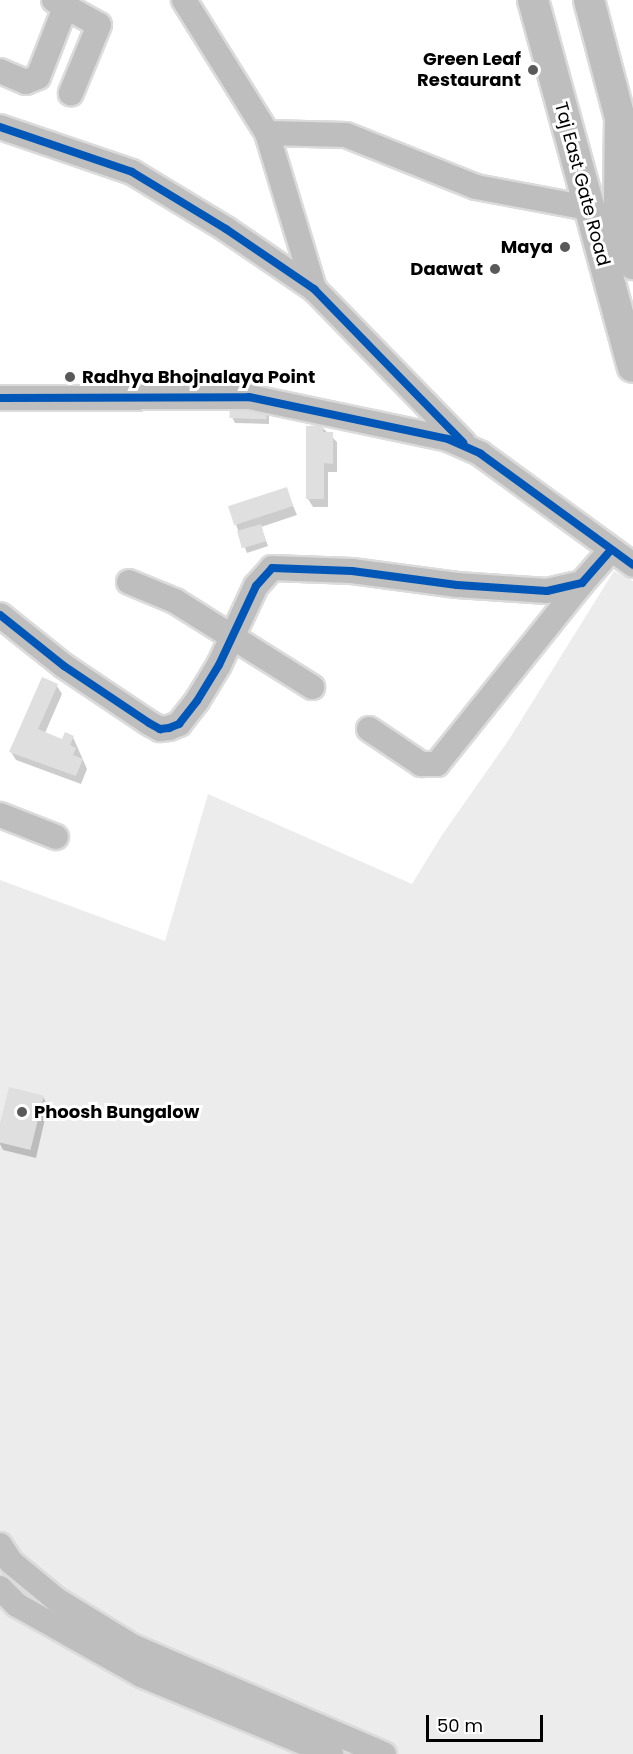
<!DOCTYPE html>
<html>
<head>
<meta charset="utf-8">
<style>
	body { margin:0 }
	#map { position:relative; width:633px; height:1754px; overflow:hidden; background:#fff; font-family:Poppins,sans-serif }
	div>[style] { position:absolute }
	[style*='--x'] { left:calc(var(--x)*1px); top:calc(var(--y)*1px); width:calc(var(--w)*1px); rotate:calc(var(--a)*1deg) }
	.green>* { inset:0; background:#ececec }
	.shadow>* { inset:0; background:#0003 }
	.building>* { inset:0; background:#dfdfdf; transform-origin:0 0 }
	.roads { filter:drop-shadow(2px 0 #dbdbdb) drop-shadow(-2px 0 #dbdbdb) drop-shadow(0 2px #dbdbdb) drop-shadow(0 -2px #dbdbdb) }
	.minor>* { height:24px; margin:-12px; padding:0 12px; transform-origin:12px; border-radius:12px; background:#bebebe }
	.major>* { height:30px; margin:-15px; padding:0 15px; transform-origin:15px; border-radius:15px; background:#bebebe }
	.cycleway>* { height:8px; margin:-4px; padding:0 4px; transform-origin:4px; border-radius:4px; background:#0057b8 }
	.dots>* { width:16px; height:16px; translate:-50% -50%; box-sizing:border-box; border:3px solid #fff; border-radius:50% }
	span { translate:-50% -50%; white-space:nowrap; text-align:center; line-height:1.15; -webkit-text-stroke:6px #fff; paint-order:stroke }
	.poi-label { font-size:18px; color:#000; font-weight:700 }
	.right { translate:-100% -50%; text-align:right }
	.left { translate:0 -50%; text-align:left }
	.street-label { font-size:18px; color:#000 }
	.scale { position:absolute; left:426px; top:1715px; width:117px; height:27px; box-sizing:border-box; border:3px solid #000; border-top:0; padding-left:8px; font-size:18px; line-height:21px; white-space:nowrap; color:#000; -webkit-text-stroke:4px #fff; paint-order:stroke }
</style>
</head>
<body>
<div id="map">
	<div class="green">
		<i style="clip-path:polygon(614px 571px,633px 581px,633px 1754px,0 1754px,0 880px,165px 941px,208px 794px,412px 884px,442px 835px,510px 738px)"></i>
	</div>
	<div class="shadow">
		<i style="clip-path:polygon(269px 411px,269px 424px,235px 423px,232px 417px)"></i>
		<i style="clip-path:polygon(322px 427px,337px 442px,337px 472px,328px 472px,328px 507px,313px 507px,308px 499px)"></i>
		<i style="clip-path:polygon(286px 489px,297px 515px,261px 527px,268px 546px,247px 553px,236px 525px)"></i>
		<i style="clip-path:polygon(57px 686px,62px 694px,45px 733px,63px 741px,73px 737px,87px 769px,81px 784px,16px 760px,11px 752px)"></i>
		<i style="clip-path:polygon(11px 1089px,43px 1097px,48px 1106px,36px 1158px,3px 1150px,0 1144px)"></i>
	</div>
	<div class="building">
		<i style="left:230px;top:403px;width:37px;height:15px;rotate:2deg"></i>
		<i style="clip-path:polygon(323px 425px,323px 432px,333px 432px,333px 464px,324px 463px,324px 499px,306px 499px,306px 426px)"></i>
		<i style="left:287px;top:487px;width:20px;height:62px;rotate:72deg"></i>
		<i style="left:261px;top:524px;width:18px;height:25px;rotate:74deg"></i>
		<i style="clip-path:polygon(42px 677px,58px 684px,38px 729px,62px 739px,65px 732px,74px 736px,70px 745px,76px 748px,73px 755px,83px 759px,76px 776px,9px 752px)"></i>
		<i style="left:9px;top:1087px;width:36px;height:56px;rotate:14deg"></i>
	</div>
	<div class="roads">
		<div class="minor">
			<i style="--x:54;--y:0;--w:51;--a:29.1"></i>
			<i style="--x:99;--y:25;--w:74;--a:112.4"></i>
			<i style="--x:184;--y:0;--w:157;--a:58"></i>
			<i style="--x:267;--y:133;--w:163;--a:73.2"></i>
			<i style="--x:0;--y:71;--w:28;--a:23"></i>
			<i style="--x:26;--y:82;--w:13;--a:-23"></i>
			<i style="--x:38;--y:77;--w:77;--a:-68.7"></i>
			<i style="--x:0;--y:127;--w:139;--a:18.8"></i>
			<i style="--x:132;--y:172;--w:110;--a:31.2"></i>
			<i style="--x:226;--y:229;--w:107;--a:34.3"></i>
			<i style="--x:314;--y:289;--w:215;--a:45.8"></i>
			<i style="--x:267;--y:133;--w:79;--a:1.5"></i>
			<i style="--x:346;--y:135;--w:140;--a:21.8"></i>
			<i style="--x:476;--y:187;--w:114;--a:10.6"></i>
			<i style="--x:0;--y:398;--w:249;--a:-0.2"></i>
			<i style="--x:249;--y:397;--w:203;--a:11.9"></i>
			<i style="--x:448;--y:439;--w:36;--a:24"></i>
			<i style="--x:481;--y:454;--w:188;--a:36.1"></i>
			<i style="--x:129;--y:582;--w:50;--a:22.4"></i>
			<i style="--x:175;--y:601;--w:162;--a:32.1"></i>
			<i style="--x:0;--y:615;--w:82;--a:38.6"></i>
			<i style="--x:64;--y:666;--w:102;--a:33.8"></i>
			<i style="--x:149;--y:723;--w:13;--a:29"></i>
			<i style="--x:160;--y:729;--w:9;--a:-6"></i>
			<i style="--x:169;--y:728;--w:11;--a:-22"></i>
			<i style="--x:179;--y:724;--w:29;--a:-52"></i>
			<i style="--x:197;--y:701;--w:42;--a:-58.6"></i>
			<i style="--x:219;--y:665;--w:87;--a:-64.9"></i>
			<i style="--x:256;--y:586;--w:24;--a:-48"></i>
			<i style="--x:272;--y:568;--w:80;--a:2.1"></i>
			<i style="--x:352;--y:571;--w:106;--a:7.6"></i>
			<i style="--x:457;--y:585;--w:90;--a:3.8"></i>
			<i style="--x:547;--y:591;--w:36;--a:-13"></i>
			<i style="--x:582;--y:583;--w:43;--a:-48.8"></i>
			<i style="--x:369;--y:729;--w:63;--a:33.9"></i>
			<i style="--x:421;--y:764;--w:16;--a:0"></i>
			<i style="--x:437;--y:764;--w:232;--a:-51.3"></i>
			<i style="--x:0;--y:815;--w:60;--a:21.4"></i>
			<i style="--x:0;--y:1545;--w:20;--a:57"></i>
			<i style="--x:11;--y:1562;--w:60;--a:39.6"></i>
			<i style="--x:57;--y:1600;--w:88;--a:31.5"></i>
			<i style="--x:132;--y:1646;--w:274;--a:23.2"></i>
			<i style="--x:0;--y:1588;--w:24;--a:45"></i>
			<i style="--x:17;--y:1605;--w:142;--a:29.4"></i>
			<i style="--x:141;--y:1675;--w:206;--a:22.6"></i>
		</div>
		<div class="major">
			<i style="--x:533;--y:0;--w:380;--a:74.8"></i>
			<i style="--x:589;--y:0;--w:122;--a:75.3"></i>
			<i style="--x:620;--y:118;--w:88;--a:90.7"></i>
			<i style="--x:619;--y:206;--w:60;--a:76.4"></i>
		</div>
	</div>
	<div class="cycleway">
		<i style="--x:0;--y:127;--w:139;--a:18.8"></i>
		<i style="--x:132;--y:172;--w:110;--a:31.2"></i>
		<i style="--x:226;--y:229;--w:107;--a:34.3"></i>
		<i style="--x:314;--y:289;--w:214;--a:45.8"></i>
		<i style="--x:0;--y:398;--w:249;--a:-0.2"></i>
		<i style="--x:249;--y:397;--w:203;--a:11.9"></i>
		<i style="--x:448;--y:439;--w:36;--a:24"></i>
		<i style="--x:481;--y:454;--w:188;--a:36.1"></i>
		<i style="--x:0;--y:615;--w:82;--a:38.6"></i>
		<i style="--x:64;--y:666;--w:102;--a:33.8"></i>
		<i style="--x:149;--y:723;--w:13;--a:29"></i>
		<i style="--x:160;--y:729;--w:9;--a:-6"></i>
		<i style="--x:169;--y:728;--w:11;--a:-22"></i>
		<i style="--x:179;--y:724;--w:29;--a:-52"></i>
		<i style="--x:197;--y:701;--w:42;--a:-58.6"></i>
		<i style="--x:219;--y:665;--w:87;--a:-64.9"></i>
		<i style="--x:256;--y:586;--w:24;--a:-48"></i>
		<i style="--x:272;--y:568;--w:80;--a:2.1"></i>
		<i style="--x:352;--y:571;--w:106;--a:7.6"></i>
		<i style="--x:457;--y:585;--w:90;--a:3.8"></i>
		<i style="--x:547;--y:591;--w:36;--a:-13"></i>
		<i style="--x:582;--y:583;--w:43;--a:-48.8"></i>
	</div>
	<div class="dots">
		<i style="left:533px;top:70px;background:#595959"></i>
		<i style="left:565px;top:247px;background:#595959"></i>
		<i style="left:495px;top:269px;background:#595959"></i>
		<i style="left:70px;top:377px;background:#595959"></i>
		<i style="left:22px;top:1112px;background:#595959"></i>
	</div>
	<div class="poi-label">
		<span class="right" style="left:521px;top:70px">Green Leaf<br>Restaurant</span>
		<span class="right" style="left:553px;top:247px">Maya</span>
		<span class="right" style="left:483px;top:269px">Daawat</span>
		<span class="left" style="left:82px;top:377px">Radhya Bhojnalaya Point</span>
		<span class="left" style="left:34px;top:1112px">Phoosh Bungalow</span>
	</div>
	<div class="street-label">
		<span style="left:582px;top:184px;rotate:75deg">Taj East Gate Road</span>
	</div>
	<div class="scale">50 m</div>
</div>
</body>
</html>
